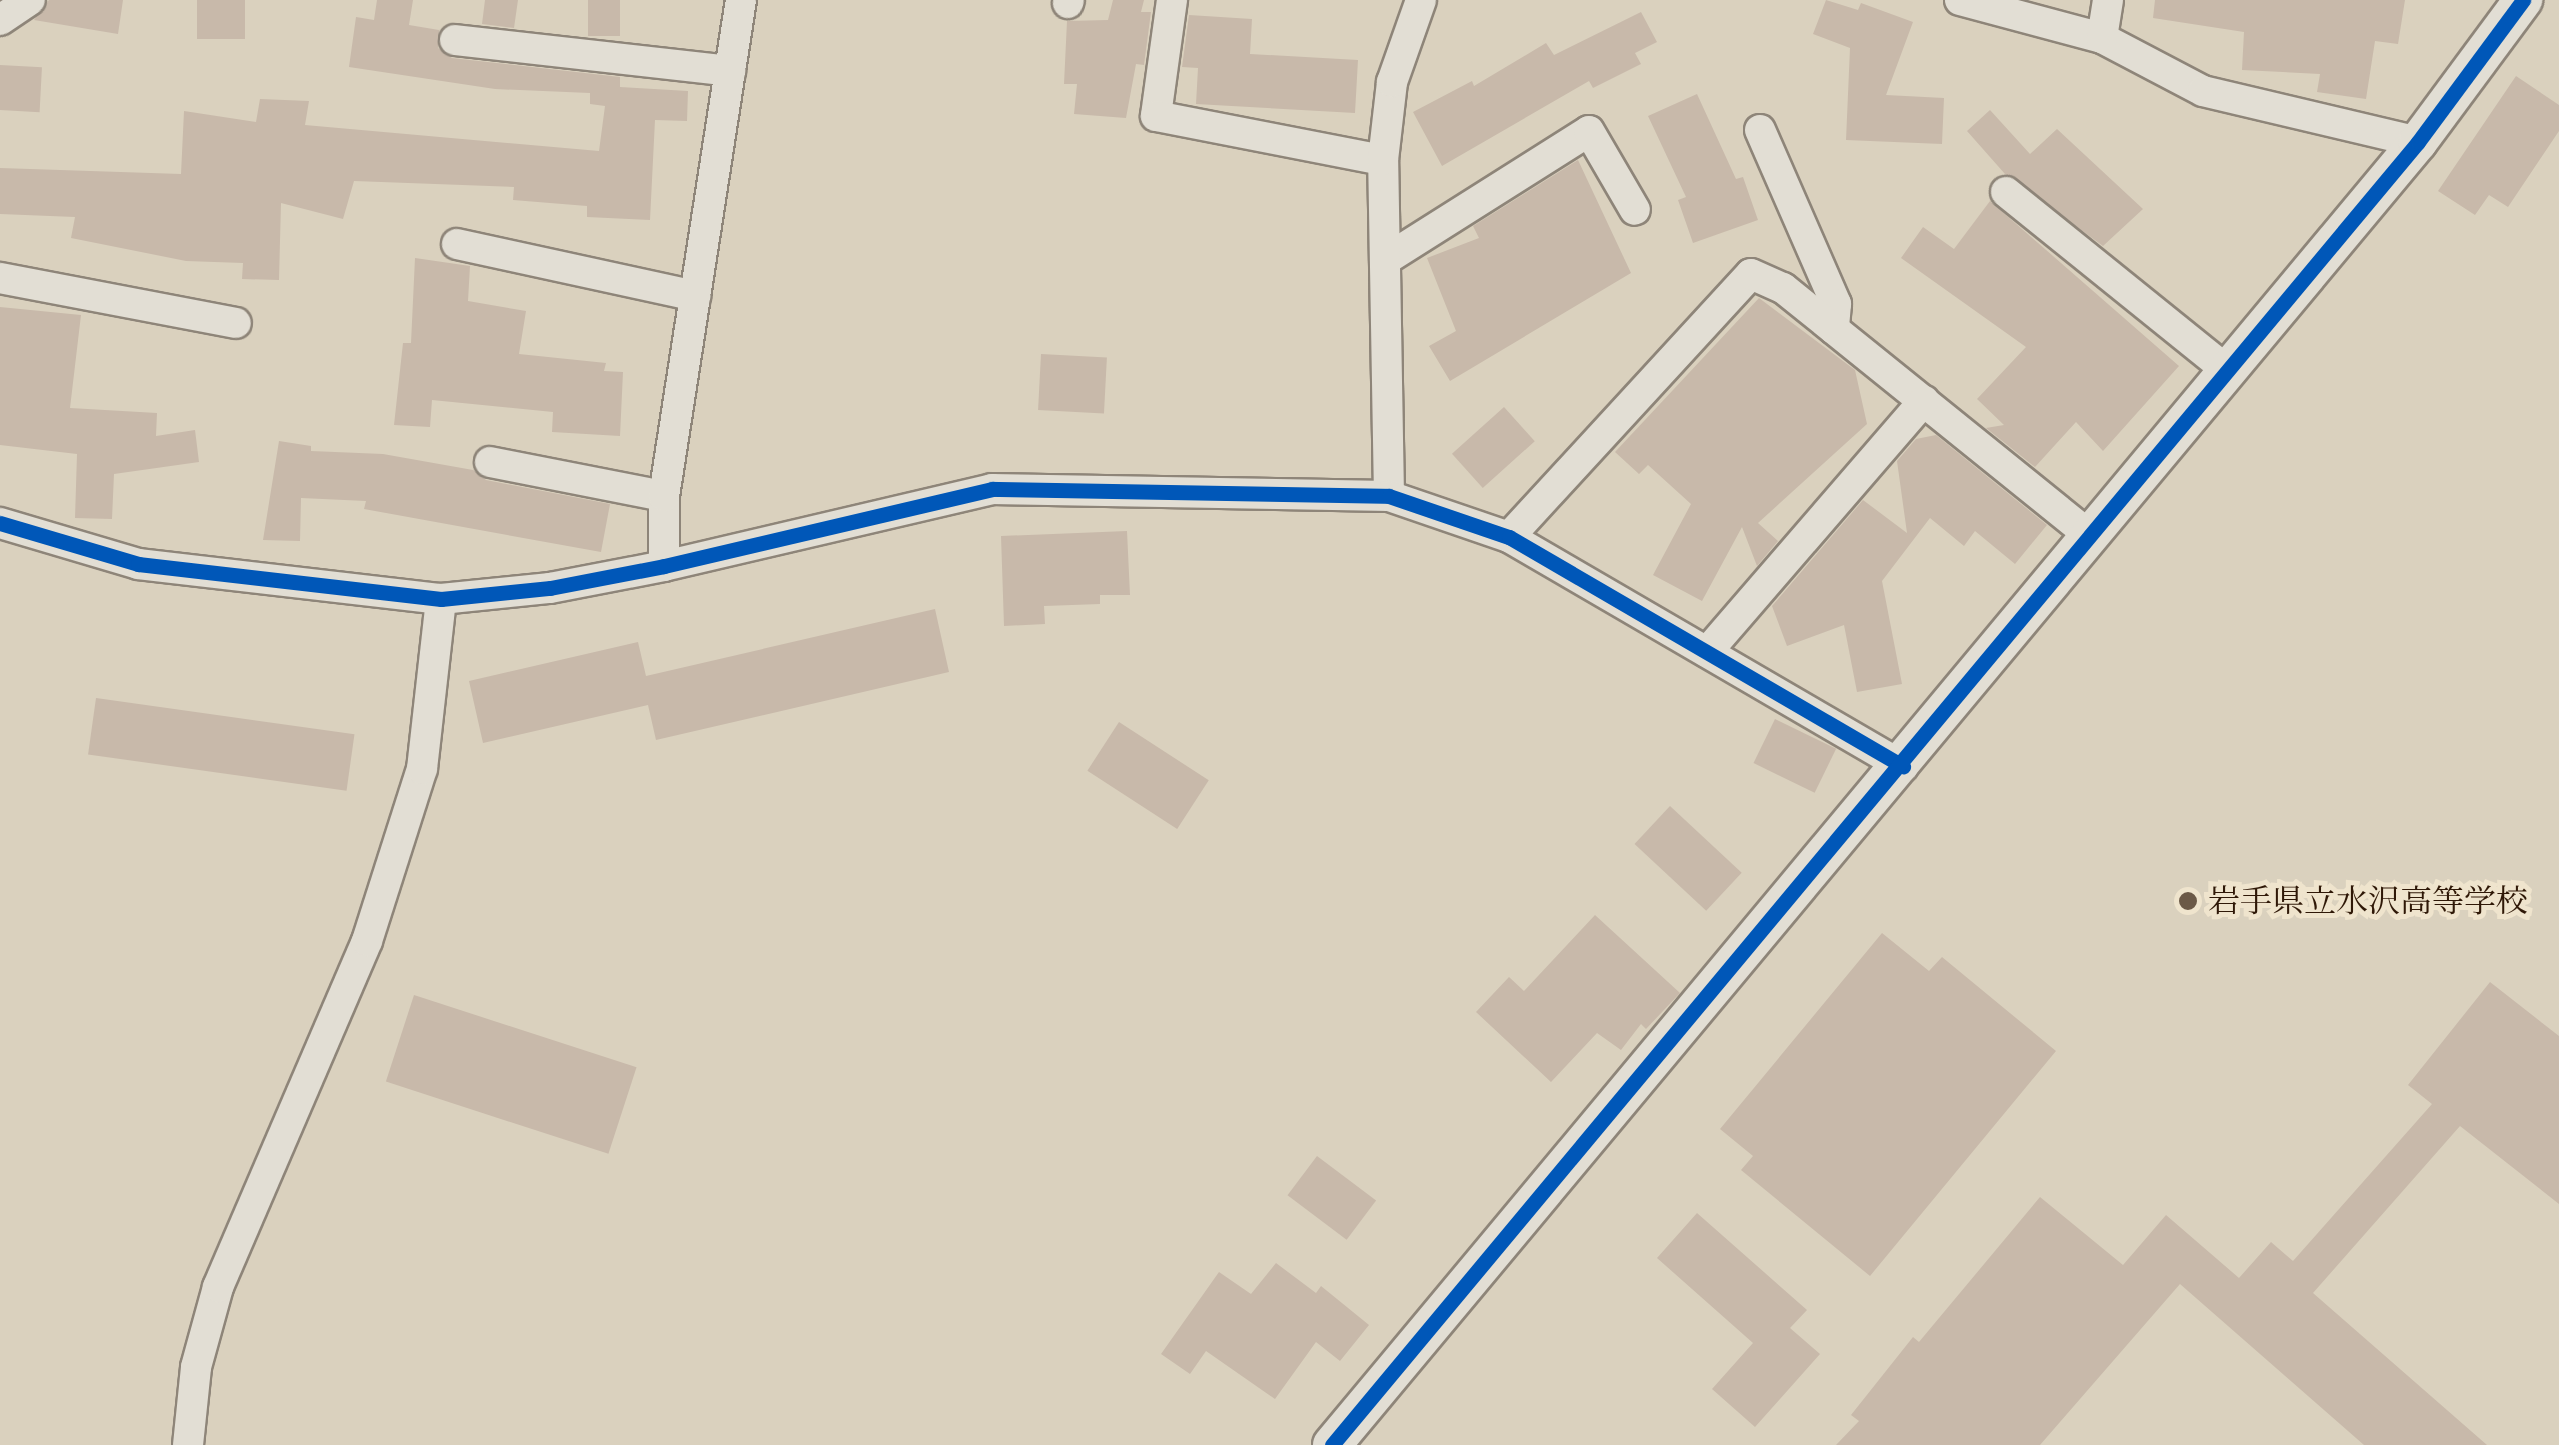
<!DOCTYPE html>
<html>
<head>
<meta charset="utf-8">
<style>
	body { margin:0 }
	#map { position:relative; width:2559px; height:1445px; overflow:hidden; background:#dad1be; font-family:"Libre Caslon Text","Noto Serif JP",serif }
	div>[style] { position:absolute }
	[style*='--x'] { left:calc(var(--x)*1px); top:calc(var(--y)*1px); width:calc(var(--w)*1px); rotate:calc(var(--a)*1deg) }
	.building>* { inset:0; background:#c8b9aa; transform-origin:0 0 }
	.roads { filter:drop-shadow(2px 0 #8e8579) drop-shadow(-2px 0 #8e8579) drop-shadow(0 2px #8e8579) drop-shadow(0 -2px #8e8579) }
	.minor>* { height:30px; margin:-15px; padding:0 15px; transform-origin:15px; border-radius:15px; background:#e2ded4 }
	.tertiary>* { height:38px; margin:-19px; padding:0 19px; transform-origin:19px; border-radius:19px; background:#e2ded4 }
	.cycleway>* { height:15px; margin:-7.5px; padding:0 7.5px; transform-origin:7.5px; border-radius:7.5px; background:#0057b8 }
	.dots>* { width:28px; height:28px; translate:-50% -50%; box-sizing:border-box; border:5px solid #efe4cd; border-radius:50% }
	span { translate:-50% -50%; white-space:nowrap; text-align:center; line-height:1.15; -webkit-text-stroke:10px #efe4cd; paint-order:stroke }
	.poi-label { font-size:32px; color:#2f1807 }
	.left { translate:0 -50%; text-align:left }
</style>
</head>
<body>
<div id="map">
	<div class="building">
		<i style="clip-path:polygon(49px 0,123px 0,118px 34px,34px 20px)"></i>
		<i style="left:197px;top:0;width:48px;height:39px"></i>
		<i style="clip-path:polygon(377px 0,413px 0,409px 25px,439px 30px,438px 48px,452px 58px,620px 77px,620px 87px,688px 91px,687px 121px,655px 120px,650px 220px,587px 217px,587px 206px,513px 200px,514px 187px,354px 181px,343px 219px,281px 203px,279px 280px,242px 279px,243px 263px,186px 261px,71px 238px,75px 217px,0 214px,0 168px,181px 174px,184px 111px,256px 122px,260px 99px,309px 101px,305px 125px,599px 151px,605px 106px,590px 104px,590px 93px,495px 89px,349px 67px,356px 17px,374px 20px)"></i>
		<i style="clip-path:polygon(485px 0,518px 0,514px 28px,482px 24px)"></i>
		<i style="left:588px;top:0;width:32px;height:36px"></i>
		<i style="clip-path:polygon(1113px 0,1144px 0,1141px 12px,1151px 12px,1144px 65px,1136px 64px,1126px 118px,1074px 114px,1077px 84px,1064px 84px,1067px 21px,1108px 20px)"></i>
		<i style="clip-path:polygon(1826px 0,1858px 10px,1861px 3px,1913px 22px,1886px 95px,1944px 98px,1942px 144px,1846px 140px,1850px 48px,1813px 34px)"></i>
		<i style="clip-path:polygon(2155px 0,2405px 0,2398px 44px,2375px 41px,2366px 99px,2317px 92px,2320px 74px,2242px 70px,2244px 32px,2153px 18px)"></i>
		<i style="clip-path:polygon(1641px 12px,1657px 42px,1635px 53px,1641px 64px,1593px 88px,1589px 81px,1442px 166px,1413px 112px,1472px 81px,1474px 86px,1546px 43px,1554px 55px)"></i>
		<i style="clip-path:polygon(1189px 15px,1252px 19px,1250px 54px,1358px 60px,1355px 113px,1196px 104px,1198px 68px,1182px 67px)"></i>
		<i style="left:0;top:65px;width:42px;height:45px;rotate:3deg"></i>
		<i style="clip-path:polygon(2516px 76px,2559px 105px,2559px 131px,2508px 207px,2489px 195px,2475px 215px,2438px 191px)"></i>
		<i style="clip-path:polygon(1697px 94px,1736px 179px,1743px 177px,1758px 220px,1693px 243px,1678px 200px,1686px 197px,1648px 116px)"></i>
		<i style="clip-path:polygon(1990px 110px,2030px 154px,2057px 129px,2143px 209px,2103px 246px,2005px 174px,1967px 131px)"></i>
		<i style="clip-path:polygon(1578px 160px,1631px 273px,1450px 381px,1429px 346px,1456px 331px,1427px 258px,1479px 238px,1473px 226px)"></i>
		<i style="clip-path:polygon(1990px 201px,2179px 366px,2103px 451px,2076px 422px,2035px 467px,1986px 428px,2004px 425px,1977px 399px,2026px 347px,1901px 258px,1923px 227px,1954px 249px)"></i>
		<i style="clip-path:polygon(415px 258px,470px 266px,468px 301px,526px 311px,519px 354px,606px 363px,604px 371px,623px 372px,620px 436px,552px 432px,553px 412px,432px 400px,430px 427px,394px 425px,403px 343px,411px 343px)"></i>
		<i style="clip-path:polygon(1759px 298px,1855px 370px,1867px 424px,1758px 523px,1778px 541px,1757px 566px,1742px 527px,1702px 601px,1653px 575px,1691px 504px,1648px 465px,1639px 474px,1615px 452px)"></i>
		<i style="clip-path:polygon(0 307px,81px 315px,70px 408px,157px 413px,156px 436px,195px 430px,199px 462px,114px 474px,112px 519px,75px 518px,77px 454px,0 445px)"></i>
		<i style="left:1041px;top:354px;width:66px;height:56px;rotate:3deg"></i>
		<i style="left:1504px;top:407px;width:46px;height:70px;rotate:48deg"></i>
		<i style="clip-path:polygon(1936px 435px,2047px 525px,2015px 564px,1975px 531px,1964px 546px,1930px 518px,1882px 581px,1902px 684px,1857px 692px,1844px 625px,1787px 646px,1772px 606px,1863px 500px,1907px 533px,1897px 461px,1916px 439px)"></i>
		<i style="clip-path:polygon(279px 441px,311px 446px,311px 451px,383px 454px,473px 470px,486px 480px,610px 504px,601px 552px,364px 509px,366px 501px,301px 498px,300px 541px,263px 540px)"></i>
		<i style="clip-path:polygon(1127px 531px,1130px 595px,1100px 595px,1100px 604px,1044px 606px,1045px 624px,1004px 626px,1001px 536px)"></i>
		<i style="clip-path:polygon(935px 609px,949px 672px,656px 740px,648px 705px,483px 743px,469px 681px,638px 642px,646px 676px)"></i>
		<i style="left:96px;top:698px;width:261px;height:57px;rotate:8deg"></i>
		<i style="left:1775px;top:719px;width:68px;height:49px;rotate:26deg"></i>
		<i style="left:1119px;top:722px;width:107px;height:58px;rotate:33deg"></i>
		<i style="left:1670px;top:806px;width:98px;height:52px;rotate:43deg"></i>
		<i style="clip-path:polygon(1595px 915px,1680px 993px,1646px 1029px,1641px 1024px,1621px 1050px,1597px 1033px,1551px 1082px,1476px 1012px,1509px 977px,1524px 991px)"></i>
		<i style="clip-path:polygon(1882px 933px,1929px 971px,1942px 957px,2056px 1051px,1870px 1276px,1741px 1170px,1753px 1156px,1720px 1129px)"></i>
		<i style="clip-path:polygon(2490px 982px,2559px 1036px,2559px 1204px,2460px 1126px,2313px 1293px,2487px 1445px,2364px 1445px,2180px 1284px,2040px 1445px,1836px 1445px,1859px 1421px,1851px 1415px,1913px 1337px,1919px 1342px,2040px 1197px,2123px 1265px,2166px 1215px,2239px 1278px,2271px 1242px,2293px 1261px,2432px 1104px,2408px 1085px)"></i>
		<i style="left:414px;top:995px;width:234px;height:91px;rotate:18deg"></i>
		<i style="left:1317px;top:1156px;width:74px;height:49px;rotate:37deg"></i>
		<i style="clip-path:polygon(1697px 1213px,1807px 1310px,1790px 1328px,1820px 1354px,1755px 1427px,1712px 1389px,1753px 1343px,1657px 1258px)"></i>
		<i style="clip-path:polygon(1276px 1263px,1316px 1293px,1321px 1286px,1369px 1325px,1340px 1361px,1316px 1342px,1275px 1399px,1206px 1351px,1190px 1374px,1161px 1354px,1219px 1272px,1251px 1294px)"></i>
	</div>
	<div class="roads">
		<div class="minor">
			<i style="--x:1172;--y:0;--w:117;--a:97.9"></i>
			<i style="--x:1156;--y:116;--w:231;--a:11"></i>
			<i style="--x:1960;--y:0;--w:147;--a:15"></i>
			<i style="--x:2102;--y:38;--w:114;--a:27.7"></i>
			<i style="--x:2203;--y:91;--w:221;--a:13.3"></i>
			<i style="--x:1068;--y:3;--w:3;--a:-72"></i>
			<i style="--x:0;--y:20;--w:36;--a:-34"></i>
			<i style="--x:2102;--y:38;--w:38;--a:-81"></i>
			<i style="--x:455;--y:40;--w:277;--a:6.4"></i>
			<i style="--x:1760;--y:130;--w:190;--a:66.4"></i>
			<i style="--x:1836;--y:304;--w:25;--a:95"></i>
			<i style="--x:2006;--y:192;--w:287;--a:38.9"></i>
			<i style="--x:457;--y:244;--w:244;--a:12.3"></i>
			<i style="--x:1385;--y:260;--w:241;--a:-32.3"></i>
			<i style="--x:1589;--y:131;--w:91;--a:59.8"></i>
			<i style="--x:0;--y:278;--w:240;--a:10.8"></i>
			<i style="--x:490;--y:462;--w:177;--a:11.1"></i>
			<i style="--x:1389;--y:496;--w:336;--a:-91"></i>
			<i style="--x:1383;--y:160;--w:79;--a:-83.4"></i>
			<i style="--x:1392;--y:82;--w:87;--a:-70.5"></i>
			<i style="--x:0;--y:523;--w:144;--a:16.5"></i>
			<i style="--x:138;--y:564;--w:305;--a:6.6"></i>
			<i style="--x:441;--y:599;--w:110;--a:-5.8"></i>
			<i style="--x:550;--y:588;--w:116;--a:-10.9"></i>
			<i style="--x:664;--y:566;--w:337;--a:-13.2"></i>
			<i style="--x:992;--y:489;--w:397;--a:1"></i>
			<i style="--x:1389;--y:496;--w:127;--a:18.9"></i>
			<i style="--x:1509;--y:537;--w:456;--a:30.2"></i>
			<i style="--x:1509;--y:537;--w:357;--a:-47.4"></i>
			<i style="--x:1751;--y:274;--w:35;--a:24"></i>
			<i style="--x:1783;--y:288;--w:397;--a:38.9"></i>
			<i style="--x:664;--y:566;--w:70;--a:-90"></i>
			<i style="--x:664;--y:496;--w:502;--a:-81.18"></i>
			<i style="--x:1707;--y:652;--w:332;--a:-49.2"></i>
			<i style="--x:188;--y:1445;--w:78;--a:-84.1"></i>
			<i style="--x:196;--y:1367;--w:83;--a:-74.6"></i>
			<i style="--x:218;--y:1287;--w:377;--a:-66.7"></i>
			<i style="--x:367;--y:941;--w:181;--a:-72.3"></i>
			<i style="--x:422;--y:769;--w:171;--a:-83.6"></i>
		</div>
		<div class="tertiary">
			<i style="--x:1332;--y:1445;--w:1696;--a:-50.19"></i>
			<i style="--x:2418;--y:142;--w:177;--a:-53.5"></i>
		</div>
	</div>
	<div class="cycleway">
		<i style="--x:0;--y:523;--w:144;--a:16.5"></i>
		<i style="--x:138;--y:564;--w:305;--a:6.6"></i>
		<i style="--x:441;--y:599;--w:110;--a:-5.8"></i>
		<i style="--x:550;--y:588;--w:116;--a:-10.9"></i>
		<i style="--x:664;--y:566;--w:337;--a:-13.2"></i>
		<i style="--x:992;--y:489;--w:397;--a:1"></i>
		<i style="--x:1389;--y:496;--w:127;--a:18.9"></i>
		<i style="--x:1509;--y:537;--w:456;--a:30.2"></i>
		<i style="--x:1332;--y:1445;--w:1696;--a:-50.19"></i>
		<i style="--x:2418;--y:142;--w:177;--a:-53.5"></i>
	</div>
	<div class="dots">
		<i style="left:2188px;top:901px;background:#6b5947"></i>
	</div>
	<div class="poi-label">
		<span class="left" style="left:2208px;top:901px">岩手県立水沢高等学校</span>
	</div>
</div>
</body>
</html>
